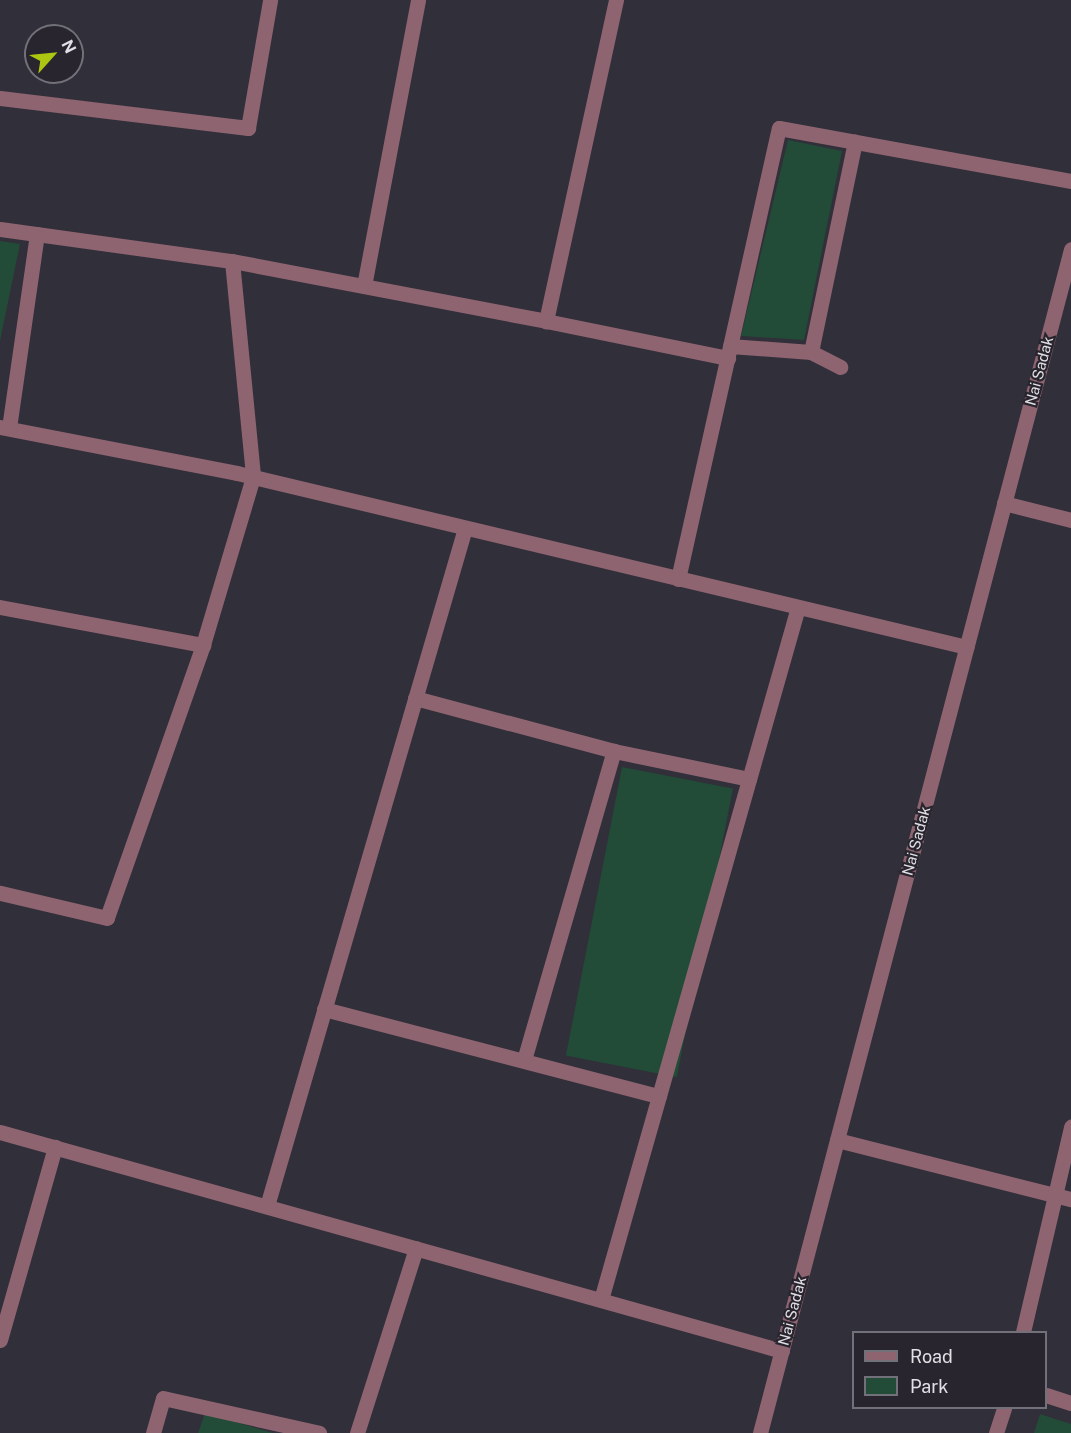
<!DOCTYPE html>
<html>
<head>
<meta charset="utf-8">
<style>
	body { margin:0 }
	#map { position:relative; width:1071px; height:1433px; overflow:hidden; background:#312f39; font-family:"Public Sans",sans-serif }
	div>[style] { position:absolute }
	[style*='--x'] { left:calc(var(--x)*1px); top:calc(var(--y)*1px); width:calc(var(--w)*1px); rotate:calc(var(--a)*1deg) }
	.green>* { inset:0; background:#224b38; transform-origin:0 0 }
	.minor>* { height:15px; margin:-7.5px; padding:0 7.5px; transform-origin:7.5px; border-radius:7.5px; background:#8e6471 }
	span { translate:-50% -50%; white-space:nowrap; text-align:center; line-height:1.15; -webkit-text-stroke:4.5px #28252e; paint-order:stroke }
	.street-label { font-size:15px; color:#e2e0e6 }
	.legend { position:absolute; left:852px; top:1331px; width:195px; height:78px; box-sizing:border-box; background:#28252e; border:2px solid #727078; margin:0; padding:8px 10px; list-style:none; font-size:18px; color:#e2e0e6 }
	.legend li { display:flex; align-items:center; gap:12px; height:30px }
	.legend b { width:30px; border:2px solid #727078 }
	.north { position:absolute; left:24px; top:24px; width:60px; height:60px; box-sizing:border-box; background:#28252e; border:2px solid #727078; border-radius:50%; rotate:63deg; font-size:16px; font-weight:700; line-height:24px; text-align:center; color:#e2e0e6 }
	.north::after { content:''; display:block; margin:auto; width:21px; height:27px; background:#acc612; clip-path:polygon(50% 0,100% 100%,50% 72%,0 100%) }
</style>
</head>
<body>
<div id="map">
	<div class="green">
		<i style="clip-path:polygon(788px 140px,842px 151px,804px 340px,741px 336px)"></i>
		<i style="clip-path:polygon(0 241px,20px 244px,0 341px)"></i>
		<i style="left:622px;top:767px;width:113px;height:294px;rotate:11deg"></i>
		<i style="clip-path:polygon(205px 1413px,273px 1433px,198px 1433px)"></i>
		<i style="clip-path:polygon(1040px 1414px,1071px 1424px,1071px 1433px,1034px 1433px)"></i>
	</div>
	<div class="minor">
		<i style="--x:616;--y:0;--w:329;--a:102.3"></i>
		<i style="--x:546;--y:321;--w:186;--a:11.5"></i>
		<i style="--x:0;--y:98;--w:250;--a:6.9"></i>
		<i style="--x:248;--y:128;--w:130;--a:-80.2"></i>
		<i style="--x:0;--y:229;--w:234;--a:7.9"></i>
		<i style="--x:232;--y:261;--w:217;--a:84.4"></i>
		<i style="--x:253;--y:477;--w:175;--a:106.6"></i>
		<i style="--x:203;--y:645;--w:289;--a:109.4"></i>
		<i style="--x:107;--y:918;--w:110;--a:-166.8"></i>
		<i style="--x:232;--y:261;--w:320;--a:10.8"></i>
		<i style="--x:364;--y:286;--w:291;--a:-79.3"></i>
		<i style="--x:730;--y:346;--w:81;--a:4.2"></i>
		<i style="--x:811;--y:352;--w:215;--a:-78.2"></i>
		<i style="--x:811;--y:352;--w:33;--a:27"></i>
		<i style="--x:0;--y:427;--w:241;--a:11"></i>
		<i style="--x:237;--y:473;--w:750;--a:13.41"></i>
		<i style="--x:9;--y:428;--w:196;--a:-81.8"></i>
		<i style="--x:1004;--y:503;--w:69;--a:14.2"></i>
		<i style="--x:678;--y:579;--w:462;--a:-77.4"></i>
		<i style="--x:779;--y:128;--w:297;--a:10.3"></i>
		<i style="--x:0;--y:607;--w:207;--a:10.6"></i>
		<i style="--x:415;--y:698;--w:206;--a:14.9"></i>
		<i style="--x:324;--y:1009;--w:346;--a:14.6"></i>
		<i style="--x:659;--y:1096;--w:212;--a:105.9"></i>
		<i style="--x:524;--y:1060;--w:322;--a:-73.8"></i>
		<i style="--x:614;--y:751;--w:138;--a:11.7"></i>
		<i style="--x:659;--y:1096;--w:508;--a:-74.13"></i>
		<i style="--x:0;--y:1132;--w:812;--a:15.64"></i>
		<i style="--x:837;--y:1140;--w:241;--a:14.2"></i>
		<i style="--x:267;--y:1206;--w:706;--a:-73.72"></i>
		<i style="--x:1023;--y:1332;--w:211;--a:-76.8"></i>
		<i style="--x:0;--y:1340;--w:201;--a:-74.1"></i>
		<i style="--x:1046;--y:1395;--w:26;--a:18"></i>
		<i style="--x:153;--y:1433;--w:36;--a:-74"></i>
		<i style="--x:163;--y:1398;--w:160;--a:12.6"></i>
		<i style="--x:357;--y:1433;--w:194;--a:-72.3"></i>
		<i style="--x:760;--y:1433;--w:1224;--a:-75.28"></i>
		<i style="--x:996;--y:1433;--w:26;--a:-72"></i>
	</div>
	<div class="street-label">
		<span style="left:1039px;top:371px;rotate:-75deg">Nai Sadak</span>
		<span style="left:916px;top:841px;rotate:-75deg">Nai Sadak</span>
		<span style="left:792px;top:1311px;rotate:-75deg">Nai Sadak</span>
	</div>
	<ul class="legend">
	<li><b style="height:8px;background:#8e6471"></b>Road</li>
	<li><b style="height:16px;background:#224b38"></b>Park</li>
	</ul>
	<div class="north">N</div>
</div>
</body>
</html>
